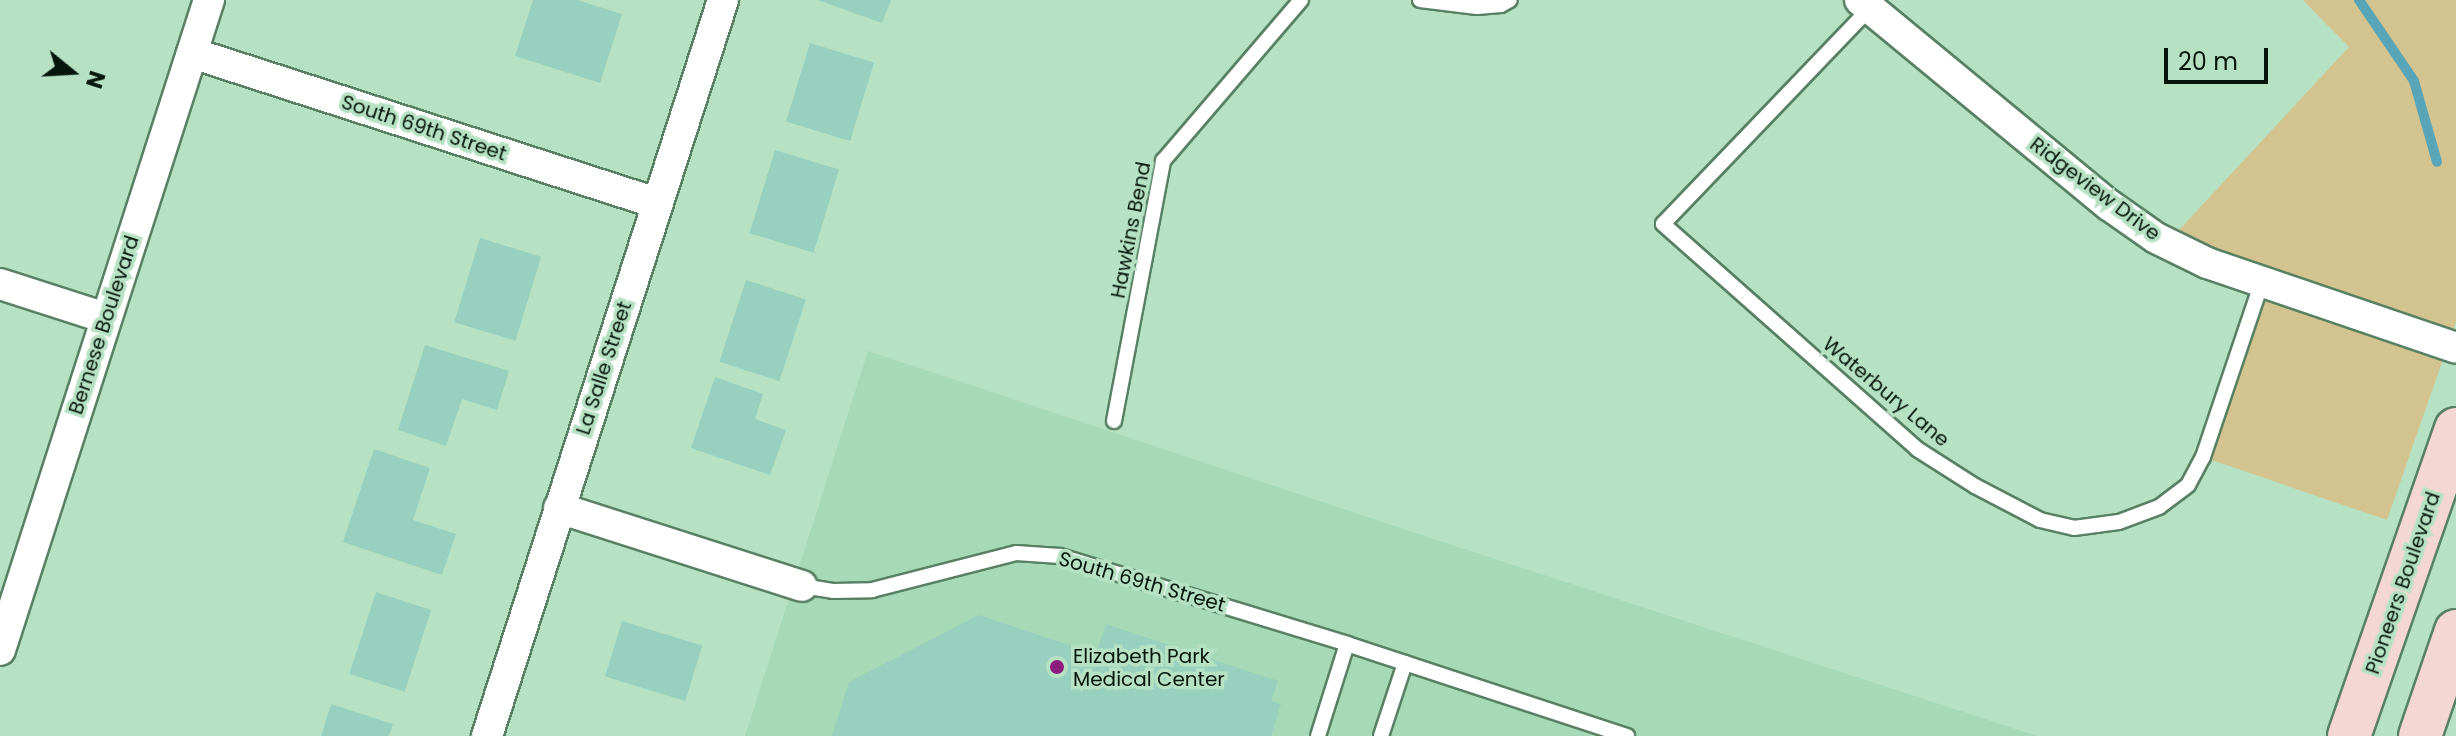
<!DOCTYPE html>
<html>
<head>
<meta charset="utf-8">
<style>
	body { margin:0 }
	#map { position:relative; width:2456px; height:736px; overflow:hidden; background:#b6e2c3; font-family:Poppins,sans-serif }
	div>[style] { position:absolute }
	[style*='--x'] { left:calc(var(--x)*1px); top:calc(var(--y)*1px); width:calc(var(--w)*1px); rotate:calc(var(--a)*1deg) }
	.built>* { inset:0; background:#a6d9b5 }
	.green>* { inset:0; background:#d3c38e }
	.stream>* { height:10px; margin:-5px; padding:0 5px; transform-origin:5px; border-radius:5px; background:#57a5b6 }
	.building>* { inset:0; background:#97d0be; transform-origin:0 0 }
	.roads { filter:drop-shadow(2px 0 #588164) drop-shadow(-2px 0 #588164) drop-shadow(0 2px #588164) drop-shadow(0 -2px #588164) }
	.lane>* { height:14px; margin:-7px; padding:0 7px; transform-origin:7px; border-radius:7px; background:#fff }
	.street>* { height:30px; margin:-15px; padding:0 15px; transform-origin:15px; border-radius:15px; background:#fff }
	.secondary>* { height:42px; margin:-21px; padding:0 21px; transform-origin:21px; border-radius:21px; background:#f4d7d0 }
	.dots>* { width:22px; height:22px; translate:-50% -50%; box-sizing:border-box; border:4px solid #b6e2c3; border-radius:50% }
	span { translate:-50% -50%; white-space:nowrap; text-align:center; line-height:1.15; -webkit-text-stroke:7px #b6e2c3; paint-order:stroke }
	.street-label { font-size:20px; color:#06160c }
	.poi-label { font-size:20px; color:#06160c }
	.left { translate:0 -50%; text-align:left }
	.north { position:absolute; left:32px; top:32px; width:80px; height:80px; -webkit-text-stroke:6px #b6e2c3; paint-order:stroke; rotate:108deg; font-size:22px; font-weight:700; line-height:32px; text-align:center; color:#06160c }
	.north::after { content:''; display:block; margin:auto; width:28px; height:36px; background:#06160c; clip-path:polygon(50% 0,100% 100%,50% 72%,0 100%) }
	.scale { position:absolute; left:2164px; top:48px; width:104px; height:36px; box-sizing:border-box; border:4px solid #06160c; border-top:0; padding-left:10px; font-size:24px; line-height:28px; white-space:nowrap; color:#06160c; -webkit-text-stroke:6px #b6e2c3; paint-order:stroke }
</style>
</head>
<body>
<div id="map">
	<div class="built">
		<i style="clip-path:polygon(868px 351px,1446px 543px,2037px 736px,745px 736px)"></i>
	</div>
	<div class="green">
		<i style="clip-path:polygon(2303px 0,2456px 0,2456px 322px,2387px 520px,2203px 457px,2261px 283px,2167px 243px,2349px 47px)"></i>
	</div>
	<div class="stream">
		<i style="--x:2359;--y:0;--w:98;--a:55.8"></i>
		<i style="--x:2414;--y:81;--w:84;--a:74.1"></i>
	</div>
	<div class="building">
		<i style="clip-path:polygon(533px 0,577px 0,622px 14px,600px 83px,515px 56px)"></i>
		<i style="clip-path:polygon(818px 0,891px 0,882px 23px)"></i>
		<i style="left:810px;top:43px;width:67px;height:82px;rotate:17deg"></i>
		<i style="left:775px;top:150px;width:67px;height:87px;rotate:17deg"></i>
		<i style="left:480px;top:238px;width:64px;height:88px;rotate:17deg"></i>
		<i style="left:746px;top:280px;width:63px;height:86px;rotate:18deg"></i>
		<i style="clip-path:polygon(425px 345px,509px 371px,497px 410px,462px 399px,446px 446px,398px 430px)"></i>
		<i style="clip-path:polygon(715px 377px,763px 394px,755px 419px,786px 430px,770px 475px,691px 448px)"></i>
		<i style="clip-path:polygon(374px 449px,430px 468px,413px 520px,456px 534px,442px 575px,343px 542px)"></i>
		<i style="left:376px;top:592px;width:58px;height:86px;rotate:18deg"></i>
		<i style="clip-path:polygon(979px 615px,1096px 654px,1106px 624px,1278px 681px,1271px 701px,1281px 704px,1271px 736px,832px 736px,849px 682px)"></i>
		<i style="left:622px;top:621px;width:84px;height:58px;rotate:17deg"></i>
		<i style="clip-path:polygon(331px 704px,393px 724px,389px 736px,321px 736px)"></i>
	</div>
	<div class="roads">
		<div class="lane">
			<i style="--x:1420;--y:0;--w:57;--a:7"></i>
			<i style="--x:1477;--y:7;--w:24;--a:-5"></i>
			<i style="--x:1501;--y:5;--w:10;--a:-29"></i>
			<i style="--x:1870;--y:8;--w:299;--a:133.8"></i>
			<i style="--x:1663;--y:224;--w:339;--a:41.5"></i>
			<i style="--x:1917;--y:449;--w:69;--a:32.5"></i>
			<i style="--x:1975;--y:486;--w:73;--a:27.6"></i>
			<i style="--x:2040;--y:520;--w:35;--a:13"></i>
			<i style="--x:2074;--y:528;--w:45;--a:-7.6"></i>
			<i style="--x:2119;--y:522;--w:43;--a:-20.6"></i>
			<i style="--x:2159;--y:507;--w:36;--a:-37"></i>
			<i style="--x:2188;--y:485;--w:32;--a:-62"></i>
			<i style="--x:2203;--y:457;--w:185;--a:-71.4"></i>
			<i style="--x:1114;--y:421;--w:265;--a:-79.3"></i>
			<i style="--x:1163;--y:161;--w:212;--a:-49.4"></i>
			<i style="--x:802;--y:586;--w:31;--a:9"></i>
			<i style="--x:833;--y:591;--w:39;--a:-1"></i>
			<i style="--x:872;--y:590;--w:149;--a:-14.4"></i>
			<i style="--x:1016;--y:553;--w:44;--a:3.9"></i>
			<i style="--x:1060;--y:556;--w:300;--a:17"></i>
			<i style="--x:1347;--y:644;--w:295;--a:18.2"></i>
			<i style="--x:1318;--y:736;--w:96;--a:-72.5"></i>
			<i style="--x:1381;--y:736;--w:77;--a:-71.8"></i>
		</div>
		<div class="street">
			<i style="--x:1860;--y:0;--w:323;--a:39.5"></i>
			<i style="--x:2109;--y:205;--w:57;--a:35.1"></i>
			<i style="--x:2156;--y:238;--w:57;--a:26.1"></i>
			<i style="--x:2207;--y:263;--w:263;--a:18.8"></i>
			<i style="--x:192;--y:53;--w:489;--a:17.9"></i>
			<i style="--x:0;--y:284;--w:111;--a:17.8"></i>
			<i style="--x:559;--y:508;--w:255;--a:17.8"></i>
			<i style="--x:0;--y:650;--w:683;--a:-72.18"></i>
			<i style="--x:487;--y:736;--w:773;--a:-72.22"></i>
		</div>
		<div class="secondary">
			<i style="--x:2349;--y:736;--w:325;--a:-70.8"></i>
			<i style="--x:2420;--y:736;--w:111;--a:-71.1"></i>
		</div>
	</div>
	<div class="dots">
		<i style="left:1057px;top:667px;background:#8d1d7f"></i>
	</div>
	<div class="street-label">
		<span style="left:424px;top:128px;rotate:18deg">South 69th Street</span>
		<span style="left:2095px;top:189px;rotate:37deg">Ridgeview Drive</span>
		<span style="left:1131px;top:230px;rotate:-79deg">Hawkins Bend</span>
		<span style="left:104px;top:325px;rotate:-72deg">Bernese Boulevard</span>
		<span style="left:604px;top:368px;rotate:-72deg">La Salle Street</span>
		<span style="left:1886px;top:392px;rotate:40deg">Waterbury Lane</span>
		<span style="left:1142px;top:582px;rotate:16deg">South 69th Street</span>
		<span style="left:2403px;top:583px;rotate:-71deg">Pioneers Boulevard</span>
	</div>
	<div class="poi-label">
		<span class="left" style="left:1073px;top:668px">Elizabeth Park<br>Medical Center</span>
	</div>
	<div class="north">N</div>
	<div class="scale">20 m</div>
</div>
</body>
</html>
